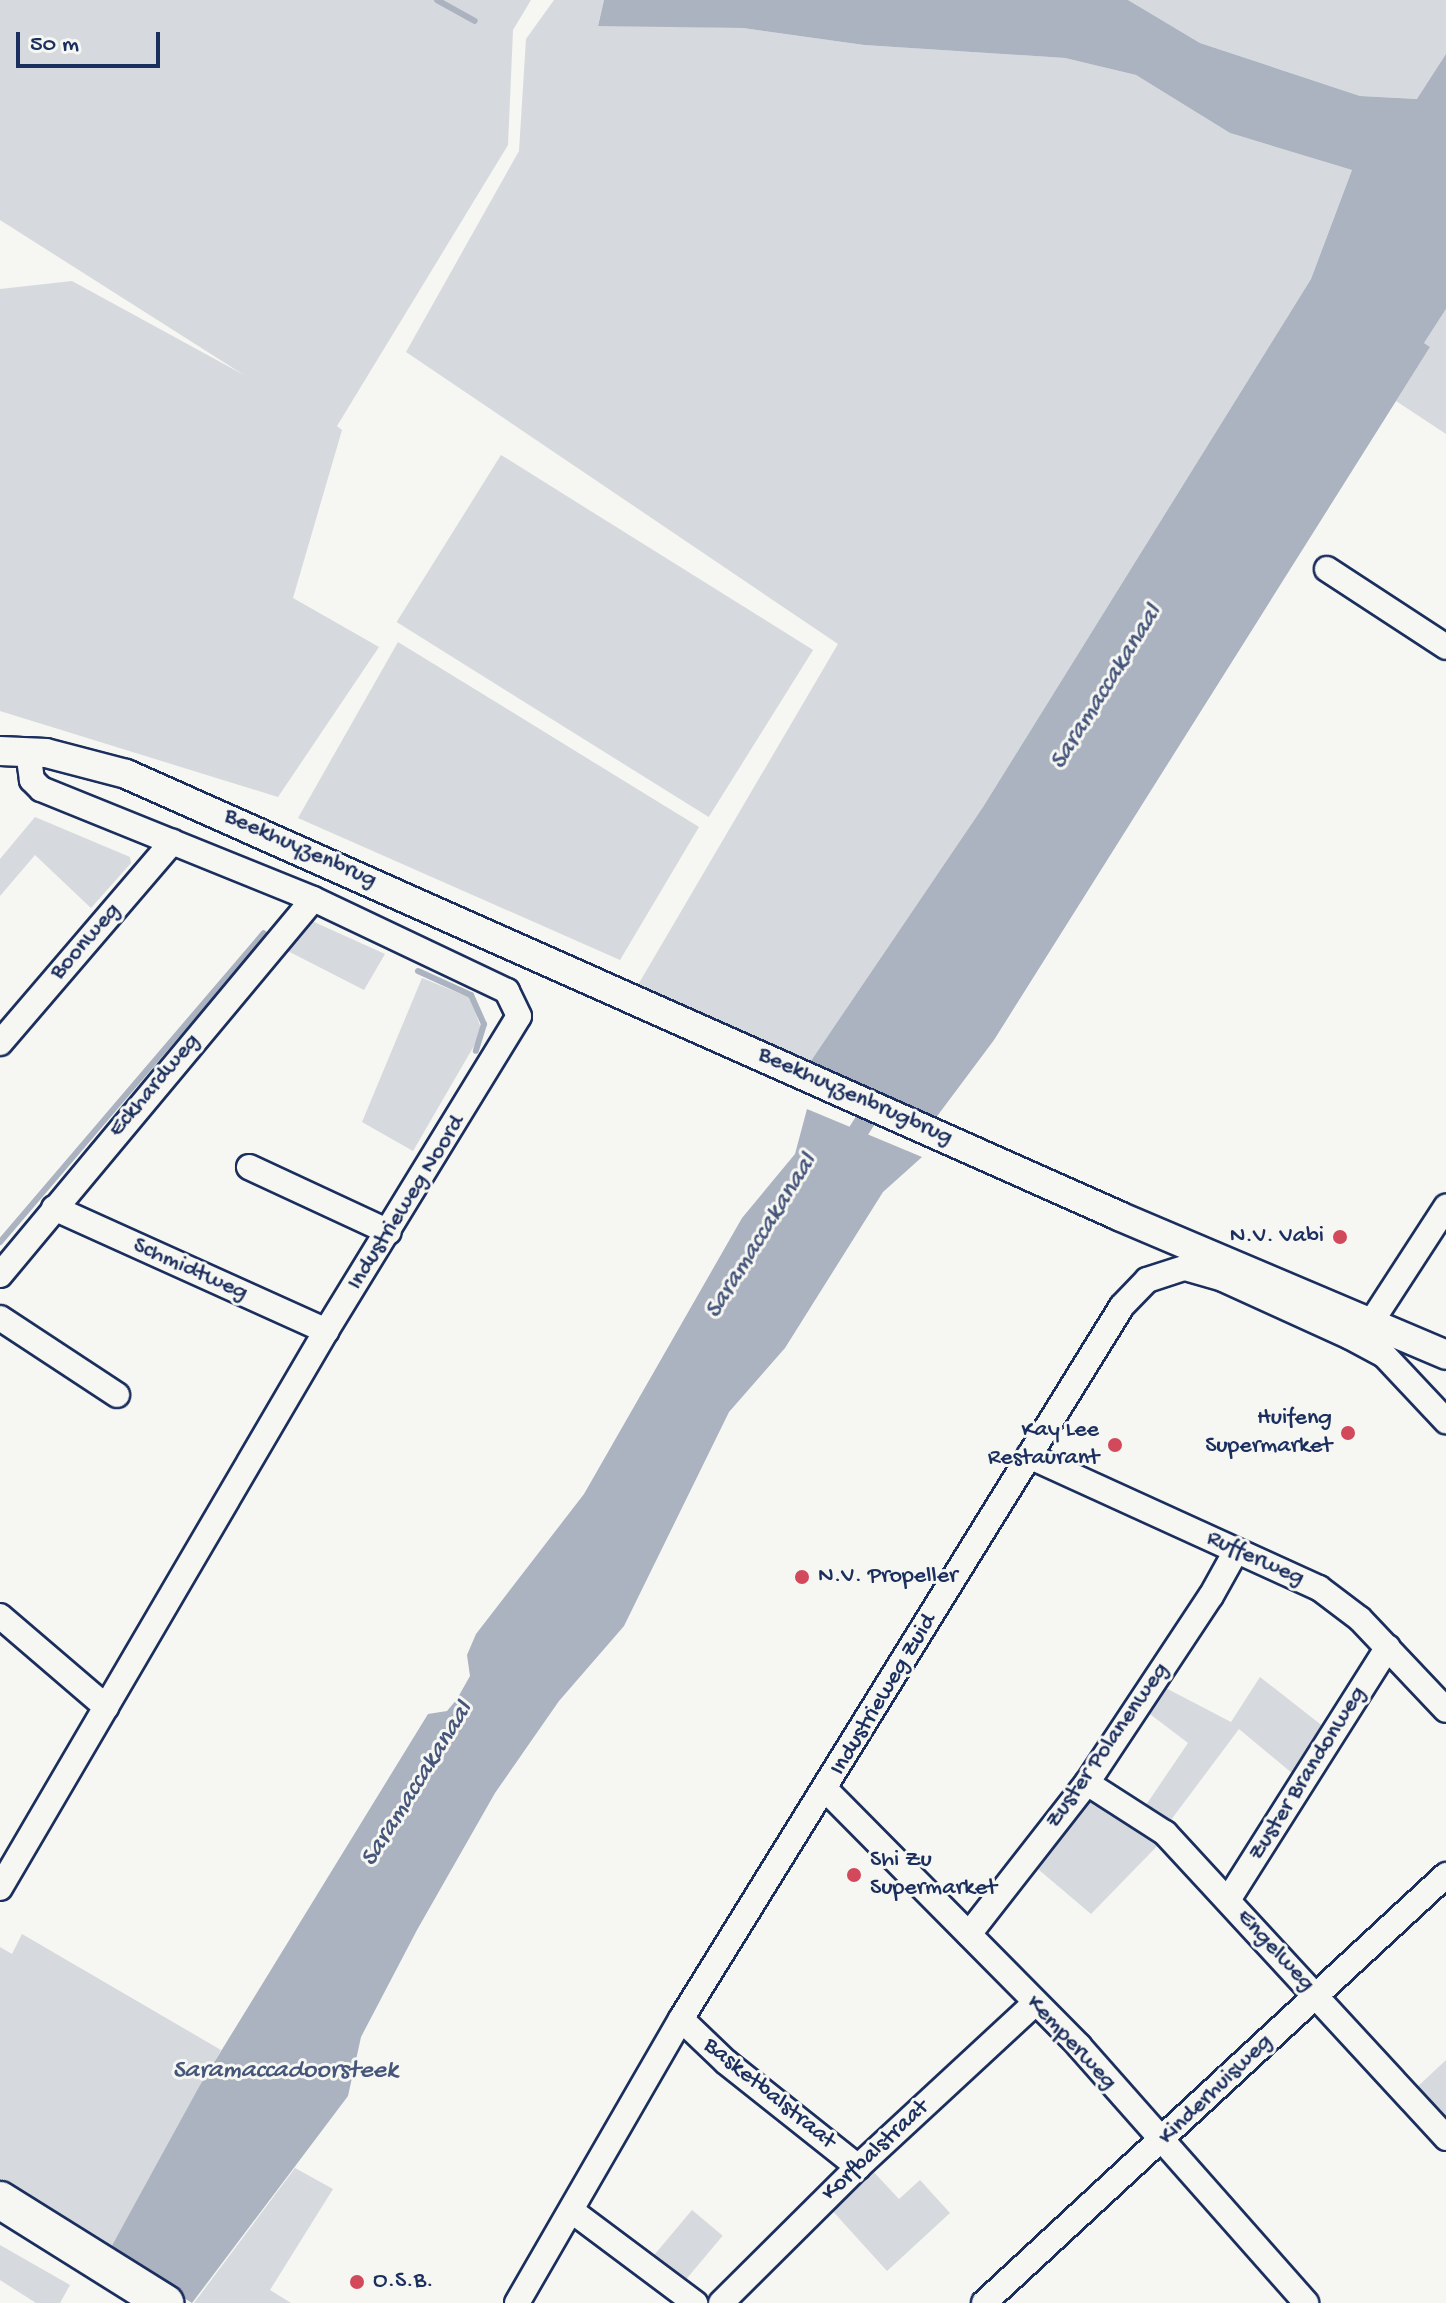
<!DOCTYPE html>
<html>
<head>
<meta charset="utf-8">
<style>
	body { margin:0 }
	#map { position:relative; width:1446px; height:2303px; overflow:hidden; background:#f6f6f2; font-family:"Gochi Hand",sans-serif }
	div>[style] { position:absolute }
	[style*='--x'] { left:calc(var(--x)*1px); top:calc(var(--y)*1px); width:calc(var(--w)*1px); rotate:calc(var(--a)*1deg) }
	.green>* { inset:0; background:#d6d9dd; transform-origin:0 0 }
	.water>* { inset:0; background:#abb2c0 }
	.stream>* { height:6px; margin:-3px; padding:0 3px; transform-origin:3px; border-radius:3px; background:#abb2c0 }
	.canal>* { height:20px; margin:-10px; padding:0 10px; transform-origin:10px; border-radius:10px; background:#abb2c0 }
	.roads { filter:drop-shadow(2px 0 #1b2f5e) drop-shadow(-2px 0 #1b2f5e) drop-shadow(0 2px #1b2f5e) drop-shadow(0 -2px #1b2f5e) }
	.minor>* { height:24px; margin:-12px; padding:0 12px; transform-origin:12px; border-radius:12px; background:#f6f6f2 }
	.tertiary>* { height:28px; margin:-14px; padding:0 14px; transform-origin:14px; border-radius:14px; background:#f6f6f2 }
	.primary>* { height:36px; margin:-18px; padding:0 18px; transform-origin:18px; border-radius:18px; background:#f6f6f2 }
	.dots>* { width:22px; height:22px; translate:-50% -50%; box-sizing:border-box; border:4px solid #f6f6f2; border-radius:50% }
	span { translate:-50% -50%; white-space:nowrap; text-align:center; line-height:1.15; -webkit-text-stroke:6px #f6f6f2; paint-order:stroke }
	.street-label { font-size:24px; color:#1b2f5e }
	.poi-label { font-size:24px; color:#1b2f5e }
	.right { translate:-100% -50%; text-align:right }
	.left { translate:0 -50%; text-align:left }
	.water-label { font-size:26px; color:#46567b; font-style:italic }
	.scale { position:absolute; left:16px; top:32px; width:144px; height:36px; box-sizing:border-box; border:4px solid #1b2f5e; border-top:0; padding-left:10px; font-size:24px; line-height:28px; white-space:nowrap; color:#1b2f5e; -webkit-text-stroke:6px #f6f6f2; paint-order:stroke }
</style>
</head>
<body>
<div id="map">
	<div class="green">
		<i style="clip-path:polygon(0 0,531px 0,513px 30px,508px 145px,337px 426px,342px 430px,293px 598px,379px 647px,278px 797px,0 711px,0 289px,72px 281px,244px 375px,0 220px)"></i>
		<i style="clip-path:polygon(554px 0,604px 0,598px 25px,743px 28px,864px 45px,1065px 58px,1136px 75px,1230px 133px,1352px 170px,1311px 279px,983px 807px,798px 1080px,625px 1007px,838px 644px,406px 352px,519px 151px,526px 39px)"></i>
		<i style="clip-path:polygon(1128px 0,1446px 0,1446px 54px,1418px 99px,1360px 96px,1200px 43px)"></i>
		<i style="clip-path:polygon(1446px 309px,1446px 434px,1396px 401px,1430px 347px,1424px 343px)"></i>
		<i style="left:501px;top:455px;width:368px;height:197px;rotate:32deg"></i>
		<i style="clip-path:polygon(398px 642px,699px 827px,620px 960px,298px 818px)"></i>
		<i style="clip-path:polygon(35px 817px,130px 857px,131px 863px,91px 908px,35px 855px,0 896px,0 859px)"></i>
		<i style="clip-path:polygon(303px 917px,385px 954px,364px 990px,278px 946px)"></i>
		<i style="clip-path:polygon(422px 978px,471px 998px,482px 1032px,413px 1151px,362px 1122px)"></i>
		<i style="clip-path:polygon(1260px 1677px,1329px 1731px,1299px 1779px,1239px 1729px,1168px 1824px,1146px 1805px,1188px 1743px,1142px 1708px,1158px 1684px,1231px 1722px)"></i>
		<i style="clip-path:polygon(1089px 1795px,1163px 1840px,1091px 1914px,1032px 1864px)"></i>
		<i style="clip-path:polygon(22px 1934px,221px 2050px,109px 2251px,0 2183px,0 1947px,12px 1954px)"></i>
		<i style="clip-path:polygon(1446px 2060px,1446px 2126px,1414px 2090px)"></i>
		<i style="clip-path:polygon(869px 2167px,899px 2199px,920px 2180px,950px 2213px,887px 2271px,829px 2207px)"></i>
		<i style="clip-path:polygon(295px 2168px,333px 2189px,270px 2290px,291px 2303px,194px 2303px)"></i>
		<i style="left:692px;top:2210px;width:40px;height:62px;rotate:40deg"></i>
		<i style="clip-path:polygon(0 2245px,70px 2285px,60px 2303px,36px 2303px,0 2280px)"></i>
	</div>
	<div class="water">
		<i style="clip-path:polygon(604px 0,1128px 0,1200px 43px,1360px 96px,1417px 99px,1446px 54px,1446px 309px,1424px 343px,1430px 347px,994px 1040px,932px 1123px,798px 1080px,983px 807px,1311px 279px,1352px 170px,1230px 133px,1136px 75px,1065px 58px,864px 45px,743px 28px,598px 26px)"></i>
		<i style="clip-path:polygon(807px 1109px,922px 1157px,883px 1192px,785px 1348px,729px 1412px,624px 1626px,559px 1701px,495px 1793px,417px 1930px,361px 2037px,348px 2096px,192px 2303px,109px 2251px,199px 2087px,428px 1714px,447px 1711px,457px 1699px,470px 1676px,467px 1655px,476px 1634px,584px 1494px,742px 1218px,795px 1154px)"></i>
	</div>
	<div class="stream">
		<i style="--x:437;--y:0;--w:43;--a:28.9"></i>
		<i style="--x:418;--y:971;--w:58;--a:24.4"></i>
		<i style="--x:471;--y:995;--w:32;--a:66"></i>
		<i style="--x:484;--y:1024;--w:28;--a:107"></i>
		<i style="--x:0;--y:1242;--w:406;--a:-49.5"></i>
	</div>
	<div class="canal">
		<i style="--x:846;--y:1151;--w:64;--a:-57.8"></i>
	</div>
	<div class="roads">
		<div class="minor">
			<i style="--x:1327;--y:569;--w:142;--a:33.2"></i>
			<i style="--x:0;--y:1043;--w:265;--a:-49.4"></i>
			<i style="--x:249;--y:1167;--w:154;--a:24.9"></i>
			<i style="--x:54;--y:1208;--w:299;--a:24.3"></i>
			<i style="--x:0;--y:1275;--w:489;--a:-50.2"></i>
			<i style="--x:0;--y:1318;--w:140;--a:33.3"></i>
			<i style="--x:1370;--y:1324;--w:140;--a:-57"></i>
			<i style="--x:1029;--y:1456;--w:319;--a:24.5"></i>
			<i style="--x:1319;--y:1588;--w:51;--a:37.1"></i>
			<i style="--x:1360;--y:1619;--w:125;--a:46.6"></i>
			<i style="--x:0;--y:1616;--w:140;--a:40.6"></i>
			<i style="--x:1087;--y:1783;--w:93;--a:32.7"></i>
			<i style="--x:1165;--y:1833;--w:415;--a:47.3"></i>
			<i style="--x:827;--y:1791;--w:359;--a:45.3"></i>
			<i style="--x:1079;--y:2046;--w:343;--a:48.5"></i>
			<i style="--x:0;--y:1888;--w:645;--a:-59.66"></i>
			<i style="--x:326;--y:1331;--w:369;--a:-58.5"></i>
			<i style="--x:519;--y:1016;--w:28;--a:-116"></i>
			<i style="--x:507;--y:991;--w:215;--a:-154.6"></i>
			<i style="--x:313;--y:899;--w:293;--a:-158"></i>
			<i style="--x:41;--y:789;--w:13;--a:-135"></i>
			<i style="--x:32;--y:780;--w:28;--a:-98"></i>
			<i style="--x:1228;--y:1900;--w:299;--a:-57.7"></i>
			<i style="--x:969;--y:1934;--w:192;--a:-52"></i>
			<i style="--x:1087;--y:1783;--w:224;--a:-56.5"></i>
			<i style="--x:1211;--y:1596;--w:51;--a:-60.9"></i>
			<i style="--x:681;--y:2019;--w:62;--a:43.7"></i>
			<i style="--x:726;--y:2062;--w:169;--a:38.5"></i>
			<i style="--x:572;--y:2211;--w:154;--a:36.8"></i>
			<i style="--x:517;--y:2303;--w:328;--a:-60"></i>
			<i style="--x:681;--y:2019;--w:838;--a:-58.26"></i>
			<i style="--x:1122;--y:1306;--w:36;--a:-46"></i>
			<i style="--x:1147;--y:1280;--w:40;--a:-18"></i>
			<i style="--x:1185;--y:1268;--w:40;--a:16"></i>
			<i style="--x:1223;--y:1279;--w:140;--a:24.5"></i>
			<i style="--x:1350;--y:1337;--w:38;--a:28"></i>
			<i style="--x:1384;--y:1355;--w:91;--a:46.8"></i>
			<i style="--x:721;--y:2303;--w:193;--a:-44.8"></i>
			<i style="--x:858;--y:2167;--w:241;--a:-42.8"></i>
			<i style="--x:984;--y:2303;--w:630;--a:-42.81"></i>
		</div>
		<div class="tertiary">
			<i style="--x:0;--y:751;--w:46;--a:2.5"></i>
			<i style="--x:46;--y:753;--w:83;--a:14.7"></i>
			<i style="--x:126;--y:774;--w:1087;--a:23.99"></i>
			<i style="--x:1119;--y:1216;--w:355;--a:23"></i>
		</div>
		<div class="primary">
			<i style="--x:0;--y:2200;--w:195;--a:32"></i>
		</div>
	</div>
	<div class="dots">
		<i style="left:1340px;top:1237px;background:#d1495b"></i>
		<i style="left:1348px;top:1433px;background:#d1495b"></i>
		<i style="left:1115px;top:1445px;background:#d1495b"></i>
		<i style="left:802px;top:1577px;background:#d1495b"></i>
		<i style="left:854px;top:1875px;background:#d1495b"></i>
		<i style="left:357px;top:2282px;background:#d1495b"></i>
	</div>
	<div class="street-label">
		<span style="left:300px;top:849px;rotate:24deg">Beekhuyzenbrug</span>
		<span style="left:86px;top:942px;rotate:-49deg">Boonweg</span>
		<span style="left:155px;top:1086px;rotate:-50deg">Eckhardweg</span>
		<span style="left:855px;top:1097px;rotate:24deg">Beekhuyzenbrugbrug</span>
		<span style="left:407px;top:1203px;rotate:-58deg">Industrieweg Noord</span>
		<span style="left:190px;top:1270px;rotate:24deg">Schmidtweg</span>
		<span style="left:1255px;top:1559px;rotate:24deg">Rufferweg</span>
		<span style="left:884px;top:1695px;rotate:-59deg">Industrieweg Zuid</span>
		<span style="left:1108px;top:1746px;rotate:-55deg">Zuster Polanenweg</span>
		<span style="left:1308px;top:1774px;rotate:-58deg">Zuster Brandonweg</span>
		<span style="left:1275px;top:1951px;rotate:47deg">Engelweg</span>
		<span style="left:1071px;top:2043px;rotate:47deg">Kemperweg</span>
		<span style="left:1216px;top:2090px;rotate:-44deg">Kinderhuisweg</span>
		<span style="left:769px;top:2094px;rotate:39deg">Basketbalstraat</span>
		<span style="left:876px;top:2151px;rotate:-43deg">Korfbalstraat</span>
	</div>
	<div class="poi-label">
		<span class="right" style="left:1324px;top:1237px">N.V. Vabi</span>
		<span class="right" style="left:1332px;top:1433px">Huifeng<br>Supermarket</span>
		<span class="right" style="left:1099px;top:1445px">Kay Lee<br>Restaurant</span>
		<span class="left" style="left:818px;top:1577px">N.V. Propeller</span>
		<span class="left" style="left:870px;top:1875px">Shi Zu<br>Supermarket</span>
		<span class="left" style="left:373px;top:2282px">O.S.B.</span>
	</div>
	<div class="water-label">
		<span style="left:1107px;top:688px;rotate:-58deg">Saramaccakanaal</span>
		<span style="left:762px;top:1237px;rotate:-58deg">Saramaccakanaal</span>
		<span style="left:418px;top:1785px;rotate:-58deg">Saramaccakanaal</span>
		<span style="left:285px;top:2072px">Saramaccadoorsteek</span>
	</div>
	<div class="scale">50 m</div>
</div>
</body>
</html>
